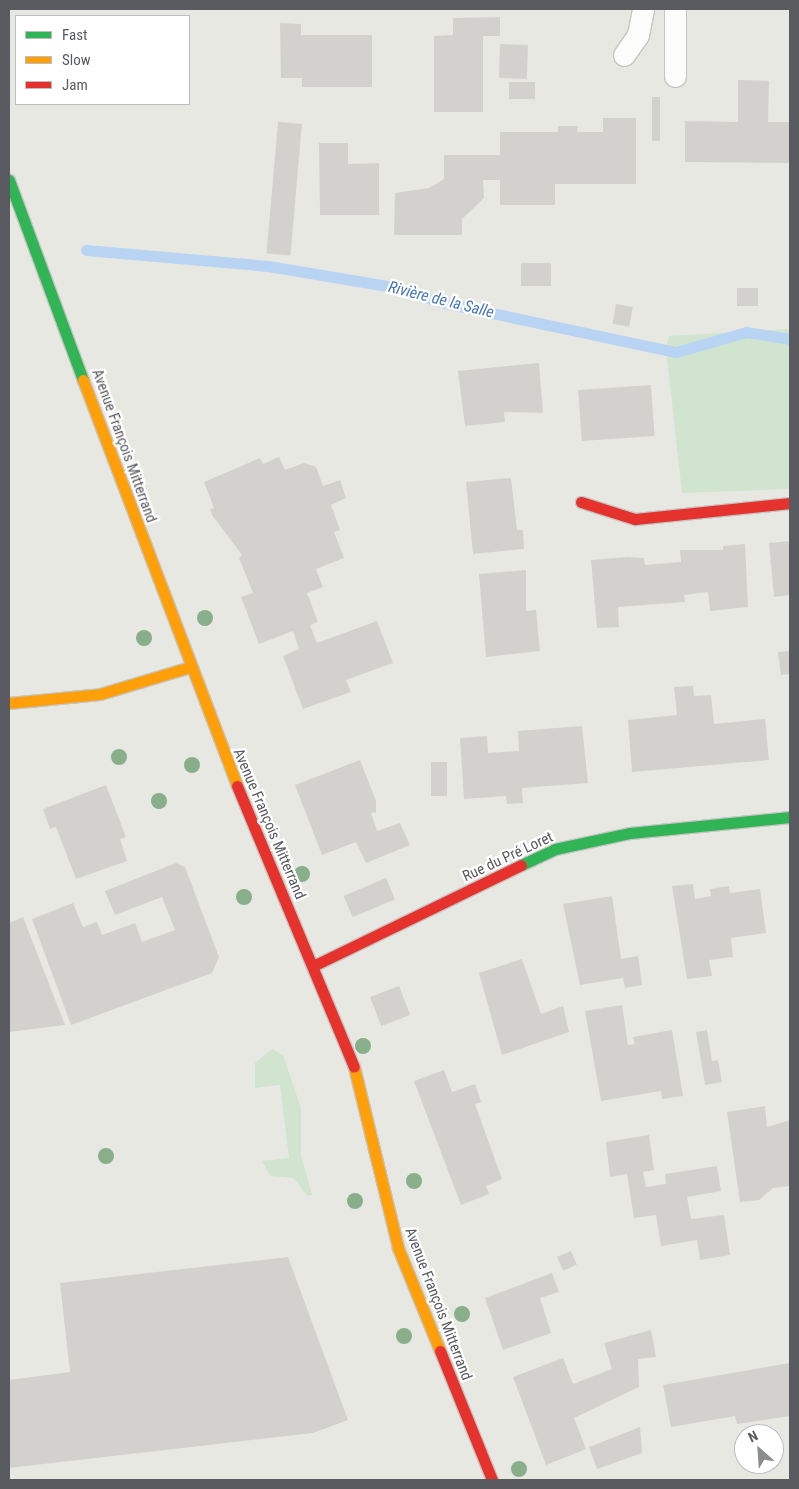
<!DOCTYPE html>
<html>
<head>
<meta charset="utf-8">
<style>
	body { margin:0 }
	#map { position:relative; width:799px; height:1489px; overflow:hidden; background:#e8e8e3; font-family:"Roboto Condensed",sans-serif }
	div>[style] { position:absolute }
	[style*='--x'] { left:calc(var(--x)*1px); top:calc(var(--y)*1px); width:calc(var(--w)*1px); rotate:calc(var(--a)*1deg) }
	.green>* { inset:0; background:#d1e4d0 }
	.stream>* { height:11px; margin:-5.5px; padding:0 5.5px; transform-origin:5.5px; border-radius:5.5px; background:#b8d4f2 }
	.building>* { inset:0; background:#d2d1ce; transform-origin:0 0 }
	.roads { filter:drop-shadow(1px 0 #c5c5c3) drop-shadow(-1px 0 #c5c5c3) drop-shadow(0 1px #c5c5c3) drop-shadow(0 -1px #c5c5c3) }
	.lane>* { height:21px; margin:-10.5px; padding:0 10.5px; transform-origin:10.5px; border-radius:10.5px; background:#fcfcfb }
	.fast>* { height:11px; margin:-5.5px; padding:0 5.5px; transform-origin:5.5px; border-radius:5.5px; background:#30b455 }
	.slow>* { height:11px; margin:-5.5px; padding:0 5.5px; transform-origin:5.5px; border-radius:5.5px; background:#ff9f0a }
	.jam>* { height:11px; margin:-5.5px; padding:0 5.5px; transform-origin:5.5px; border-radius:5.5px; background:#e5322d }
	.trees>* { width:16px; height:16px; margin:-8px; border-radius:50%; background:#88ae8a }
	span { translate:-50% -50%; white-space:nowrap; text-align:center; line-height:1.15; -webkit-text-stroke:4.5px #fff; paint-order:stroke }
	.street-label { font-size:15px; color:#595b60 }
	.water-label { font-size:16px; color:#4876b8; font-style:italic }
	.frame { position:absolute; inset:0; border:10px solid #595b60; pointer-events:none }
	.legend { position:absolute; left:15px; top:15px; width:175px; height:90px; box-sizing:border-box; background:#fff; border:1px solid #bdbdbf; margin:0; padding:6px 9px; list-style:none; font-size:15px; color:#595b60 }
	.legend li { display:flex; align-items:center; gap:10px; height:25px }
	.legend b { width:25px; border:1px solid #bdbdbf }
	.north { position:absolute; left:734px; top:1424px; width:50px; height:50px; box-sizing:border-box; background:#fff; border:1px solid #bdbdbf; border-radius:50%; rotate:334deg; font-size:14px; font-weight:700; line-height:20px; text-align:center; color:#595b60 }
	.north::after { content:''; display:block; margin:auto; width:18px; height:22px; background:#8b8c8e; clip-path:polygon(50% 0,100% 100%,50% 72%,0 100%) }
</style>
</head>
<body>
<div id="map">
	<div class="green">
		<i style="clip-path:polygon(790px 329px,790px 489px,682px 493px,666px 348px,669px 336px)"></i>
		<i style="clip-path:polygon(272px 1049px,283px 1055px,301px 1108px,301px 1155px,312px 1195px,307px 1196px,294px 1178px,270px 1176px,262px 1161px,289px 1158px,280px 1085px,255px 1088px,255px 1063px)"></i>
	</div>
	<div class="stream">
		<i style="--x:86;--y:250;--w:183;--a:5"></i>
		<i style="--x:268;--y:266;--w:121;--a:9.5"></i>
		<i style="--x:387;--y:286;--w:60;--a:16.3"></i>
		<i style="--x:445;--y:303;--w:236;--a:12"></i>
		<i style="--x:676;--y:352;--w:73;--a:-15.9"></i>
		<i style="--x:746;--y:332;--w:45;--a:9"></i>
	</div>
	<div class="building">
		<i style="clip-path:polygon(500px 17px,500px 36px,483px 36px,483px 112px,434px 112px,434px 36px,453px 35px,453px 18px)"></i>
		<i style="clip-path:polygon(280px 23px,301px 24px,301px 35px,372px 35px,372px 87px,302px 87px,302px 78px,281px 78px)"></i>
		<i style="left:500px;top:44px;width:28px;height:34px;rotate:2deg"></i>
		<i style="clip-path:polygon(738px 80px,769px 81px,768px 122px,790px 122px,790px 163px,685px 162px,685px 121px,738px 122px)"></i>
		<i style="left:509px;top:82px;width:26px;height:17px"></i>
		<i style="left:660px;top:97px;width:44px;height:8px;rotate:90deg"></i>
		<i style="clip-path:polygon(603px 118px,636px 118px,636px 184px,555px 184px,555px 205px,500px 205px,500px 180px,483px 180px,484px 198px,462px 219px,462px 235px,394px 235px,395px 193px,429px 188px,444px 179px,444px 155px,500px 155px,500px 132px,558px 132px,558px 126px,578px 126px,577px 132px,603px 132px)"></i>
		<i style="left:278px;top:122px;width:24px;height:132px;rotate:5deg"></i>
		<i style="clip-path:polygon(319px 143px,348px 143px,348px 164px,379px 163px,379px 215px,320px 215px)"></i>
		<i style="left:521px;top:263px;width:30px;height:23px"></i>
		<i style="left:737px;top:288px;width:21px;height:18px"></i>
		<i style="left:616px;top:304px;width:17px;height:20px;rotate:10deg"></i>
		<i style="clip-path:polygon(539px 363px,543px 413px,504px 412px,505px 422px,465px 426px,458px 371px)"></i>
		<i style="left:651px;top:385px;width:51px;height:73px;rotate:86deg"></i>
		<i style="clip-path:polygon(279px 457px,285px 470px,304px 463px,316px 467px,323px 486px,340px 480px,346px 498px,331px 505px,340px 530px,334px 532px,344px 558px,316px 569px,323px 587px,307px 593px,318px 622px,310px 625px,317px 643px,377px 621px,393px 663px,346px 680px,351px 692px,303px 709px,283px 656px,299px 649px,293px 631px,259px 644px,241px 597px,253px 593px,239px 558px,242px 555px,212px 515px,210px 509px,214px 508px,204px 482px,260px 458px,263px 464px)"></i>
		<i style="clip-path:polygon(511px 478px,517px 530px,523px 530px,524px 549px,473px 554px,466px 482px)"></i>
		<i style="clip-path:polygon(790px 541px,790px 595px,774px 597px,769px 543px)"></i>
		<i style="clip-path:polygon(745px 544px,748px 607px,710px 611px,708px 592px,684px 595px,685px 602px,618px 607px,619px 627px,597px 628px,591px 560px,628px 557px,644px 558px,645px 565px,681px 562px,680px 550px,723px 550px,723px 546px)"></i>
		<i style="clip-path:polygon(526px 570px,526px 611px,536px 610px,540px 651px,486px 657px,479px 574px)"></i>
		<i style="clip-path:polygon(790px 651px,790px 674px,781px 675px,778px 652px)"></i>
		<i style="clip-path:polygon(693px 686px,694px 696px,711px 695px,714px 724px,765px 719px,769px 760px,632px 772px,628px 720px,677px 715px,674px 687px)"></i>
		<i style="clip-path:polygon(582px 726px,588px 783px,522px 788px,523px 803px,507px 804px,506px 796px,464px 799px,460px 738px,487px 736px,488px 753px,519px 751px,518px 731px)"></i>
		<i style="clip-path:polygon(360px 760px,376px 801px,376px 812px,371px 813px,377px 831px,400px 823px,410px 845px,366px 863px,356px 842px,322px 855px,295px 785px)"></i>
		<i style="left:431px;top:762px;width:16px;height:34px"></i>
		<i style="clip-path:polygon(106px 785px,126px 837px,120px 839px,127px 861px,76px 879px,56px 827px,50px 829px,43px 809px)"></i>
		<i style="clip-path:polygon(176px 863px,185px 867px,219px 957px,212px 973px,71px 1025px,32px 919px,73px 903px,83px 927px,97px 922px,102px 935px,135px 923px,142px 942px,175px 930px,162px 897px,115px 915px,105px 891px)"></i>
		<i style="left:386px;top:878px;width:23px;height:46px;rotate:67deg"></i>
		<i style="clip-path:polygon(693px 884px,695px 899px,711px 896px,710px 889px,729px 886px,730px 893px,760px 889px,766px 933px,731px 938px,733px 957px,709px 960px,712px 976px,687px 979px,672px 886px)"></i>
		<i style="clip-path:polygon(612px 896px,621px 959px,638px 956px,642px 985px,625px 988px,623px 978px,580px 985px,563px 904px)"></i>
		<i style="clip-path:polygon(23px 917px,65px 1025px,9px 1032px,9px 923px)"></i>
		<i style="clip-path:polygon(522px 959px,541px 1014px,563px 1006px,569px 1032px,502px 1055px,479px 973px)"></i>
		<i style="left:399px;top:986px;width:31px;height:31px;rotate:69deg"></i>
		<i style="clip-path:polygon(622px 1005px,628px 1045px,635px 1044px,633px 1037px,672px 1030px,683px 1096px,662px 1099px,661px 1091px,601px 1101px,585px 1011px)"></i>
		<i style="clip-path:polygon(707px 1030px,712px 1061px,718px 1060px,722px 1082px,705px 1085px,696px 1032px)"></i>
		<i style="clip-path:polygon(444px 1070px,452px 1092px,475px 1084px,481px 1102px,475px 1104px,502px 1179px,486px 1186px,489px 1194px,461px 1205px,414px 1081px)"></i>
		<i style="clip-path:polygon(765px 1106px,767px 1127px,790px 1120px,790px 1186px,773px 1188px,759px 1200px,740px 1202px,727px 1112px)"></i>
		<i style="clip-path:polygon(649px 1135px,654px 1170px,643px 1172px,646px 1187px,666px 1184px,665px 1174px,717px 1166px,721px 1191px,687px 1197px,691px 1219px,724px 1215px,730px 1255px,700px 1260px,697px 1240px,661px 1246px,656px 1215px,634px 1218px,627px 1174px,610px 1177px,606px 1142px)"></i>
		<i style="left:571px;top:1251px;width:15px;height:15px;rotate:67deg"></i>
		<i style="clip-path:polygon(288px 1257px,348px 1420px,313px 1433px,9px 1468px,9px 1380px,70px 1372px,60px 1283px)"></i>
		<i style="clip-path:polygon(552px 1273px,559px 1292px,540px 1298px,551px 1333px,503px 1350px,485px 1298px)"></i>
		<i style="clip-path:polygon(651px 1330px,656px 1357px,638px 1359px,639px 1387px,574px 1418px,586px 1449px,546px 1465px,513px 1377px,563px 1358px,573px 1384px,612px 1369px,604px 1343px)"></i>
		<i style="clip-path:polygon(790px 1363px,790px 1416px,737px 1424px,735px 1416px,671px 1427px,663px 1385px)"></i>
		<i style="clip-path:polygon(640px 1427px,642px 1453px,597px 1469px,589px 1447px)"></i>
	</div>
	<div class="roads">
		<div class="lane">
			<i style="--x:675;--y:9;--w:67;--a:90"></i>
			<i style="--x:624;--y:55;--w:24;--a:-55"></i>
			<i style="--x:638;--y:35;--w:26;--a:-79"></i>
		</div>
		<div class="fast">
			<i style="--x:9;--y:180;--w:213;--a:69.7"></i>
			<i style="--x:521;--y:865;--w:38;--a:-25"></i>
			<i style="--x:555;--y:849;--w:77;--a:-12"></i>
			<i style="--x:630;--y:833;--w:161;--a:-5.7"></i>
		</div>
		<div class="slow">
			<i style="--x:83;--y:380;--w:434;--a:69.2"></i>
			<i style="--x:9;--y:703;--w:91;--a:-5.6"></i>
			<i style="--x:100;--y:694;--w:94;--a:-16.7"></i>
			<i style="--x:354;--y:1067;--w:186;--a:76.3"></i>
			<i style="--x:398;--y:1248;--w:111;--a:67.8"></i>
		</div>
		<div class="jam">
			<i style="--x:581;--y:502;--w:57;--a:17.5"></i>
			<i style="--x:635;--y:519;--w:156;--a:-5.9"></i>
			<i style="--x:237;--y:786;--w:304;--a:67.4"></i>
			<i style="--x:313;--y:966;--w:231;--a:-25.9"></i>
			<i style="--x:440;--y:1351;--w:139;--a:68"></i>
		</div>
	</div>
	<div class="trees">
		<i style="left:205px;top:618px"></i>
		<i style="left:144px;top:638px"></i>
		<i style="left:119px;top:757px"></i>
		<i style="left:192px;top:765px"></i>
		<i style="left:159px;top:801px"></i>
		<i style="left:302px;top:874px"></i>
		<i style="left:244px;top:897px"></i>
		<i style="left:363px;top:1046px"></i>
		<i style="left:106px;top:1156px"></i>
		<i style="left:414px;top:1181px"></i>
		<i style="left:355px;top:1201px"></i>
		<i style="left:462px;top:1314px"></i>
		<i style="left:404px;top:1336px"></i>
		<i style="left:519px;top:1469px"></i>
	</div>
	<div class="street-label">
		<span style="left:124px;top:446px;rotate:70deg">Avenue François Mitterrand</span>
		<span style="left:269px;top:824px;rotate:67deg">Avenue François Mitterrand</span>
		<span style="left:508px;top:857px;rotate:-25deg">Rue du Pré Loret</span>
		<span style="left:438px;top:1304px;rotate:69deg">Avenue François Mitterrand</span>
	</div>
	<div class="water-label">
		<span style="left:441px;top:300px;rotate:14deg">Rivière de la Salle</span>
	</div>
	<div class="frame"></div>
	<ul class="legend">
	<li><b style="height:6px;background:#30b455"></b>Fast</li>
	<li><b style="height:6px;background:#ff9f0a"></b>Slow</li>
	<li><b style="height:6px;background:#e5322d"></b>Jam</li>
	</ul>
	<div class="north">N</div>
</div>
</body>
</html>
